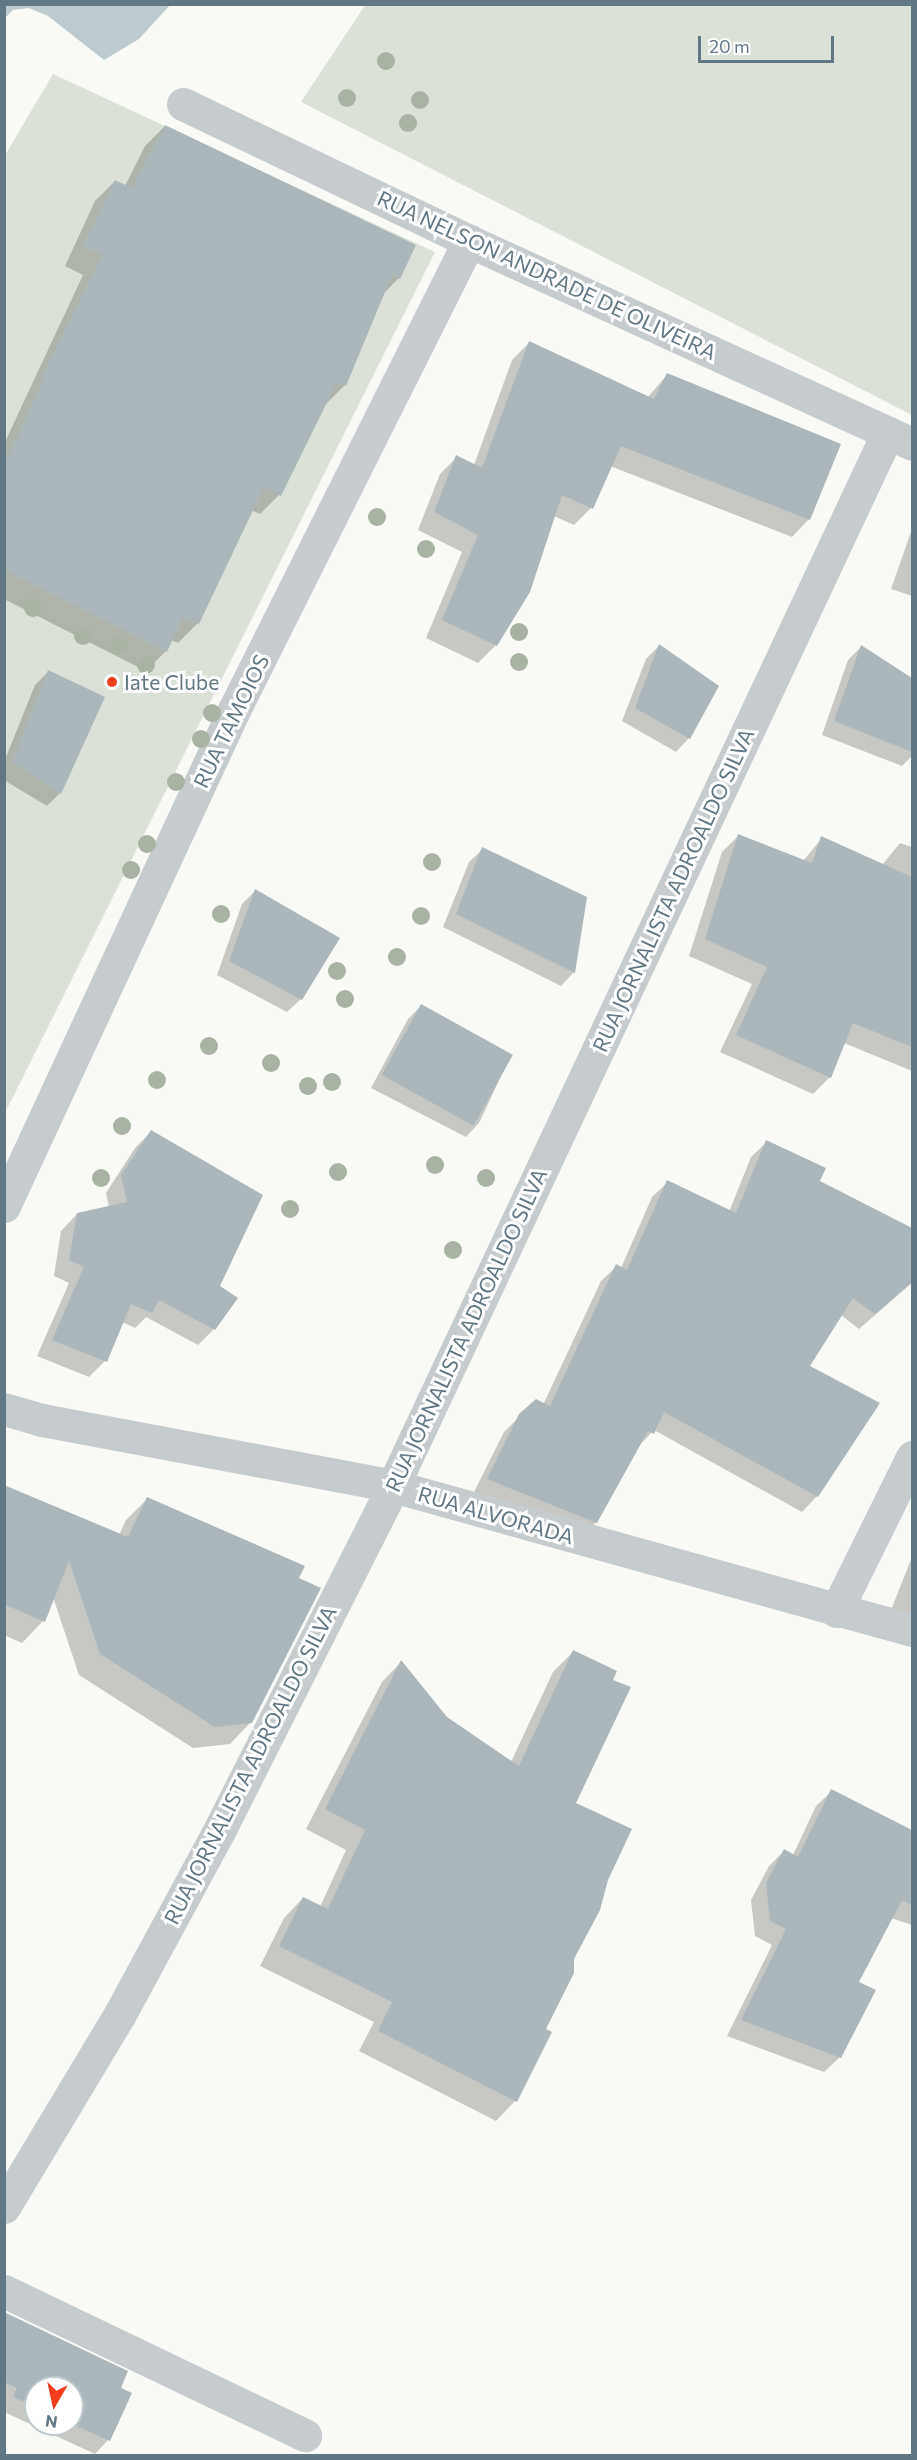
<!DOCTYPE html>
<html>
<head>
<meta charset="utf-8">
<style>
	body { margin:0 }
	#map { position:relative; width:917px; height:2460px; overflow:hidden; background:#f9f9f6; font-family:Commissioner,sans-serif }
	div>[style] { position:absolute }
	[style*='--x'] { left:calc(var(--x)*1px); top:calc(var(--y)*1px); width:calc(var(--w)*1px); rotate:calc(var(--a)*1deg) }
	.green>* { inset:0; background:#dbe1d6 }
	.water>* { inset:0; background:#bdcbcf }
	.shadow>* { inset:0; background:#0003 }
	.building>* { inset:0; background:#acb7bb; transform-origin:0 0 }
	.street>* { height:33px; margin:-16.5px; padding:0 16.5px; transform-origin:16.5px; border-radius:16.5px; background:#c6cbce }
	.trees>* { width:18px; height:18px; margin:-9px; border-radius:50%; background:#a9b3a4 }
	.dots>* { width:16px; height:16px; translate:-50% -50%; box-sizing:border-box; border:3px solid #fff; border-radius:50% }
	span { translate:-50% -50%; white-space:nowrap; text-align:center; line-height:1.15; -webkit-text-stroke:6px #fff; paint-order:stroke }
	.street-label { font-size:21px; color:#617783 }
	.poi-label { font-size:21px; color:#617783 }
	.left { translate:0 -50%; text-align:left }
	.frame { position:absolute; inset:0; border:6px solid #617783; pointer-events:none }
	.north { position:absolute; left:24px; top:2376px; width:60px; height:60px; box-sizing:border-box; background:#fff; border:2px solid #c0c9cd; border-radius:50%; rotate:189deg; font-size:16px; font-weight:700; line-height:24px; text-align:center; color:#617783 }
	.north::after { content:''; display:block; margin:auto; width:21px; height:27px; background:#f23e1d; clip-path:polygon(50% 0,100% 100%,50% 72%,0 100%) }
	.scale { position:absolute; left:698px; top:36px; width:136px; height:27px; box-sizing:border-box; border:3px solid #617783; border-top:0; padding-left:8px; font-size:18px; line-height:21px; white-space:nowrap; color:#617783; -webkit-text-stroke:4px #fff; paint-order:stroke }
</style>
</head>
<body>
<div id="map">
	<div class="green">
		<i style="clip-path:polygon(366px 4px,912px 5px,912px 415px,301px 102px)"></i>
		<i style="clip-path:polygon(53px 74px,435px 252px,5px 1113px,4px 157px)"></i>
	</div>
	<div class="water">
		<i style="clip-path:polygon(5px 4px,170px 4px,170px 5px,139px 39px,104px 60px,48px 16px,29px 8px,13px 10px,5px 18px)"></i>
	</div>
	<div class="shadow">
		<i style="clip-path:polygon(165px 126px,414px 246px,399px 278px,382px 295px,345px 385px,325px 405px,279px 495px,260px 514px,251px 510px,198px 623px,178px 643px,171px 640px,166px 651px,146px 671px,4px 599px,4px 444px,83px 275px,65px 266px,95px 201px,115px 181px,125px 186px,145px 146px)"></i>
		<i style="clip-path:polygon(529px 343px,647px 398px,667px 375px,809px 519px,792px 537px,610px 466px,591px 508px,574px 525px,554px 516px,528px 593px,495px 646px,478px 663px,426px 638px,462px 552px,418px 530px,440px 474px,457px 457px,474px 465px,512px 360px)"></i>
		<i style="clip-path:polygon(912px 529px,912px 596px,891px 589px)"></i>
		<i style="clip-path:polygon(659px 646px,717px 686px,689px 738px,676px 752px,622px 721px,646px 659px)"></i>
		<i style="clip-path:polygon(861px 647px,912px 680px,912px 756px,902px 766px,822px 735px,848px 660px)"></i>
		<i style="clip-path:polygon(48px 672px,103px 698px,60px 793px,47px 806px,4px 780px,4px 762px,35px 685px)"></i>
		<i style="clip-path:polygon(738px 836px,803px 861px,822px 838px,882px 865px,900px 843px,912px 847px,912px 944px,906px 958px,912px 962px,912px 1071px,844px 1043px,830px 1077px,813px 1094px,720px 1052px,752px 984px,689px 956px,722px 852px)"></i>
		<i style="clip-path:polygon(483px 849px,586px 898px,574px 972px,561px 986px,443px 927px,469px 862px)"></i>
		<i style="clip-path:polygon(255px 891px,301px 999px,287px 1012px,217px 975px,242px 904px)"></i>
		<i style="clip-path:polygon(421px 1006px,511px 1055px,479px 1123px,466px 1137px,371px 1088px,408px 1019px)"></i>
		<i style="clip-path:polygon(151px 1132px,218px 1287px,214px 1329px,198px 1345px,146px 1317px,135px 1328px,122px 1322px,105px 1361px,89px 1377px,37px 1356px,69px 1283px,54px 1276px,61px 1231px,77px 1214px,109px 1207px,106px 1193px,135px 1148px)"></i>
		<i style="clip-path:polygon(767px 1142px,818px 1182px,912px 1229px,912px 1283px,859px 1329px,841px 1315px,808px 1367px,817px 1496px,802px 1512px,654px 1430px,637px 1448px,596px 1522px,580px 1538px,473px 1494px,504px 1432px,520px 1416px,543px 1405px,601px 1281px,617px 1266px,621px 1268px,652px 1197px,668px 1182px,729px 1212px,751px 1157px)"></i>
		<i style="clip-path:polygon(4px 1487px,119px 1535px,126px 1520px,147px 1499px,297px 1579px,251px 1722px,230px 1744px,193px 1748px,79px 1675px,53px 1597px,43px 1621px,22px 1643px,4px 1635px)"></i>
		<i style="clip-path:polygon(912px 1557px,912px 1625px,887px 1620px)"></i>
		<i style="clip-path:polygon(573px 1652px,573px 1958px,515px 2101px,496px 2121px,359px 2051px,374px 2022px,260px 1966px,284px 1918px,303px 1898px,320px 1907px,346px 1850px,306px 1829px,382px 1682px,401px 1662px,445px 1718px,511px 1762px,553px 1672px)"></i>
		<i style="clip-path:polygon(832px 1791px,912px 1831px,912px 1925px,891px 1918px,857px 1983px,840px 2057px,824px 2072px,727px 2036px,772px 1945px,755px 1936px,751px 1900px,769px 1866px,784px 1851px,793px 1855px,816px 1806px)"></i>
		<i style="clip-path:polygon(evenodd,4px 2314px,130px 2394px,108px 2440px,95px 2454px,4px 2412px,4px 2314px,36px 2388px,72px 2388px,72px 2424px,36px 2424px,36px 2388px)"></i>
	</div>
	<div class="building">
		<i style="clip-path:polygon(165px 125px,416px 245px,400px 279px,392px 275px,346px 386px,337px 382px,281px 496px,264px 487px,199px 624px,183px 617px,167px 652px,4px 570px,4px 464px,44px 380px,41px 378px,102px 255px,83px 246px,115px 180px,132px 188px)"></i>
		<i style="clip-path:polygon(529px 341px,654px 399px,667px 373px,841px 444px,810px 520px,621px 446px,593px 509px,562px 495px,530px 592px,497px 646px,442px 620px,478px 535px,434px 512px,456px 455px,482px 468px)"></i>
		<i style="clip-path:polygon(659px 644px,719px 686px,690px 739px,635px 708px)"></i>
		<i style="clip-path:polygon(861px 645px,912px 678px,912px 752px,834px 721px)"></i>
		<i style="clip-path:polygon(48px 670px,105px 697px,61px 794px,12px 762px)"></i>
		<i style="clip-path:polygon(738px 834px,812px 863px,821px 836px,912px 877px,912px 1047px,853px 1023px,831px 1078px,736px 1035px,767px 967px,705px 939px)"></i>
		<i style="clip-path:polygon(482px 847px,587px 897px,575px 973px,456px 914px)"></i>
		<i style="clip-path:polygon(255px 889px,340px 938px,302px 1000px,229px 961px)"></i>
		<i style="left:421px;top:1004px;width:105px;height:81px;rotate:29deg"></i>
		<i style="clip-path:polygon(151px 1130px,263px 1195px,220px 1286px,238px 1298px,215px 1330px,159px 1300px,152px 1313px,131px 1304px,107px 1362px,52px 1340px,84px 1267px,69px 1260px,77px 1213px,127px 1202px,121px 1175px)"></i>
		<i style="clip-path:polygon(766px 1140px,826px 1168px,820px 1181px,912px 1228px,912px 1282px,875px 1314px,853px 1298px,810px 1366px,880px 1403px,818px 1497px,664px 1412px,654px 1434px,648px 1431px,597px 1523px,487px 1479px,519px 1414px,536px 1399px,550px 1406px,616px 1264px,627px 1270px,667px 1180px,736px 1213px)"></i>
		<i style="clip-path:polygon(4px 1485px,128px 1537px,147px 1497px,305px 1566px,299px 1578px,321px 1588px,252px 1723px,215px 1727px,100px 1654px,69px 1561px,45px 1622px,4px 1604px)"></i>
		<i style="clip-path:polygon(573px 1650px,617px 1671px,613px 1680px,631px 1687px,576px 1803px,632px 1829px,608px 1880px,600px 1910px,574px 1959px,574px 1973px,546px 2029px,552px 2032px,517px 2102px,378px 2031px,392px 2002px,279px 1946px,303px 1897px,328px 1909px,365px 1830px,325px 1809px,401px 1660px,447px 1717px,519px 1766px)"></i>
		<i style="clip-path:polygon(831px 1789px,912px 1830px,912px 1905px,902px 1900px,859px 1982px,876px 1990px,841px 2058px,741px 2020px,786px 1929px,770px 1921px,766px 1883px,784px 1849px,798px 1857px)"></i>
		<i style="clip-path:polygon(4px 2312px,128px 2371px,121px 2388px,132px 2393px,110px 2441px,72px 2424px,72px 2388px,36px 2388px,36px 2407px,13px 2397px,17px 2388px,4px 2382px)"></i>
	</div>
	<div class="street">
		<i style="--x:183;--y:104;--w:317;--a:25.6"></i>
		<i style="--x:469;--y:241;--w:487;--a:24.6"></i>
		<i style="--x:4;--y:1206;--w:547;--a:-65.12"></i>
		<i style="--x:234;--y:710;--w:525;--a:-63.39"></i>
		<i style="--x:4;--y:1409;--w:40;--a:16"></i>
		<i style="--x:42;--y:1420;--w:357;--a:10.6"></i>
		<i style="--x:393;--y:1486;--w:539;--a:15.51"></i>
		<i style="--x:836;--y:1611;--w:172;--a:-63.7"></i>
		<i style="--x:4;--y:2207;--w:225;--a:-59"></i>
		<i style="--x:120;--y:2014;--w:213;--a:-61.6"></i>
		<i style="--x:221;--y:1827;--w:382;--a:-63.2"></i>
		<i style="--x:393;--y:1486;--w:1164;--a:-64.84"></i>
		<i style="--x:4;--y:2291;--w:334;--a:25.6"></i>
	</div>
	<div class="trees">
		<i style="left:386px;top:61px"></i>
		<i style="left:347px;top:98px"></i>
		<i style="left:420px;top:100px"></i>
		<i style="left:408px;top:123px"></i>
		<i style="left:377px;top:517px"></i>
		<i style="left:426px;top:549px"></i>
		<i style="left:33px;top:608px"></i>
		<i style="left:519px;top:632px"></i>
		<i style="left:83px;top:636px"></i>
		<i style="left:119px;top:646px"></i>
		<i style="left:519px;top:662px"></i>
		<i style="left:146px;top:665px"></i>
		<i style="left:212px;top:713px"></i>
		<i style="left:201px;top:739px"></i>
		<i style="left:176px;top:782px"></i>
		<i style="left:147px;top:844px"></i>
		<i style="left:432px;top:862px"></i>
		<i style="left:131px;top:870px"></i>
		<i style="left:221px;top:914px"></i>
		<i style="left:421px;top:916px"></i>
		<i style="left:397px;top:957px"></i>
		<i style="left:337px;top:971px"></i>
		<i style="left:345px;top:999px"></i>
		<i style="left:209px;top:1046px"></i>
		<i style="left:271px;top:1063px"></i>
		<i style="left:157px;top:1080px"></i>
		<i style="left:332px;top:1082px"></i>
		<i style="left:308px;top:1086px"></i>
		<i style="left:122px;top:1126px"></i>
		<i style="left:435px;top:1165px"></i>
		<i style="left:338px;top:1172px"></i>
		<i style="left:101px;top:1178px"></i>
		<i style="left:486px;top:1178px"></i>
		<i style="left:290px;top:1209px"></i>
		<i style="left:453px;top:1250px"></i>
	</div>
	<div class="dots">
		<i style="left:112px;top:682px;background:#f23e1d"></i>
	</div>
	<div class="street-label">
		<span style="left:547px;top:275px;rotate:25deg">RUA NELSON ANDRADE DE OLIVEIRA</span>
		<span style="left:231px;top:721px;rotate:-64deg">RUA TAMOIOS</span>
		<span style="left:673px;top:890px;rotate:-65deg">RUA JORNALISTA ADROALDO SILVA</span>
		<span style="left:466px;top:1330px;rotate:-65deg">RUA JORNALISTA ADROALDO SILVA</span>
		<span style="left:496px;top:1515px;rotate:16deg">RUA ALVORADA</span>
		<span style="left:250px;top:1765px;rotate:-63deg">RUA JORNALISTA ADROALDO SILVA</span>
	</div>
	<div class="poi-label">
		<span class="left" style="left:124px;top:682px">Iate Clube</span>
	</div>
	<div class="frame"></div>
	<div class="north">N</div>
	<div class="scale">20 m</div>
</div>
</body>
</html>
